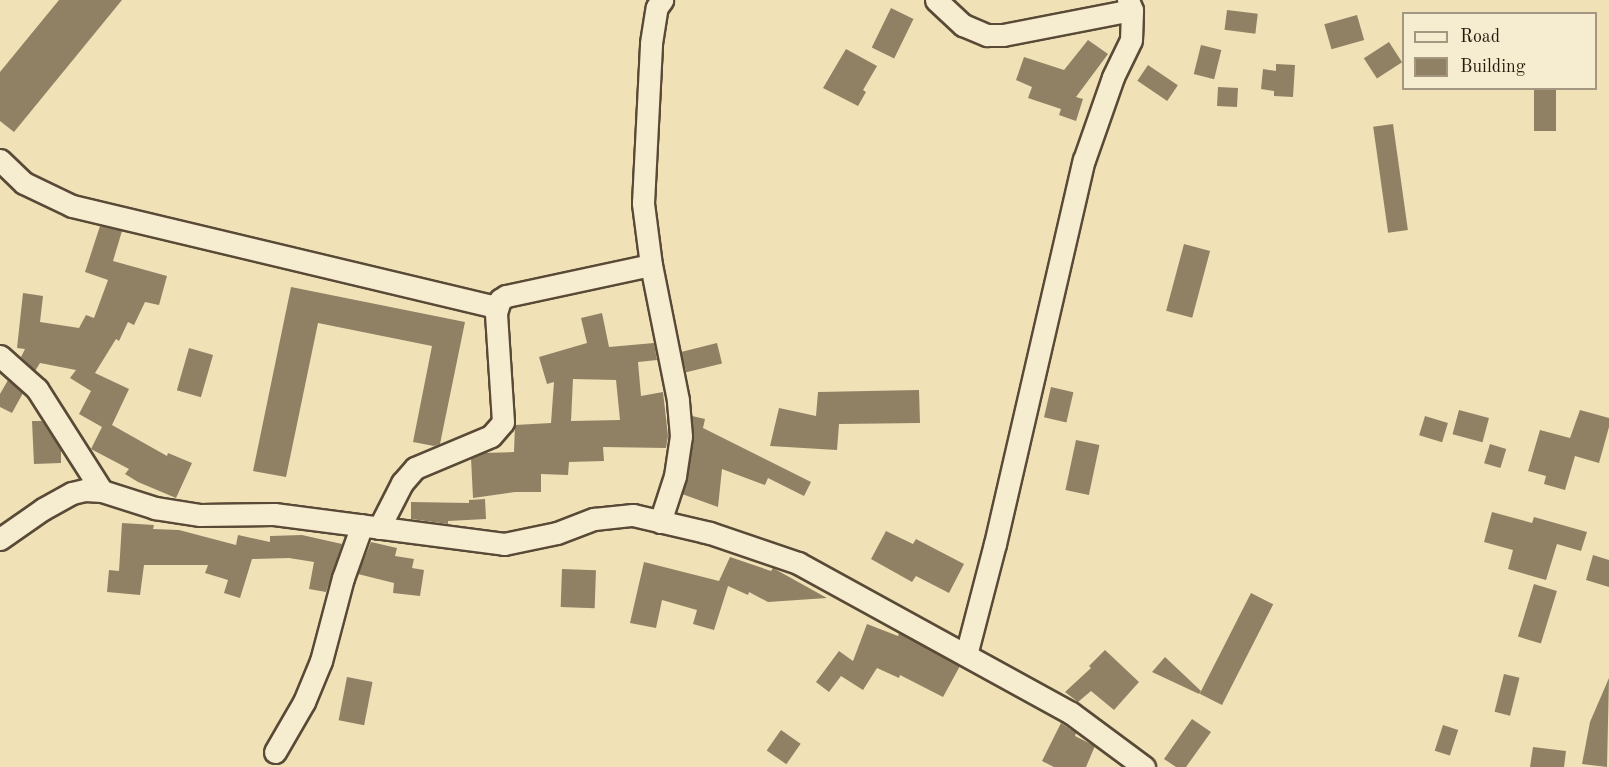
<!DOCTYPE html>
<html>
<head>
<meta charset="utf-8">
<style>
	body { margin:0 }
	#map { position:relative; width:1609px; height:767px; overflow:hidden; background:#f1e1b7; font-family:"Old Standard TT",serif }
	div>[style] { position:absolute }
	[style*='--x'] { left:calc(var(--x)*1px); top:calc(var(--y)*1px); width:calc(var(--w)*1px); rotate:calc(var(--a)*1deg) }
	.building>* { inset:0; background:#908165; transform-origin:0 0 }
	.roads { filter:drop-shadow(2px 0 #594a37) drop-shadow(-2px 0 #594a37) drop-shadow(0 2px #594a37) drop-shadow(0 -2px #594a37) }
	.minor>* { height:21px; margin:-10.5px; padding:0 10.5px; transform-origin:10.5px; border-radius:10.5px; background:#f6ecd0 }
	span { translate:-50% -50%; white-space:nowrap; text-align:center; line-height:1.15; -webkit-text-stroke:5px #f6ecd0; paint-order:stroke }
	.legend { position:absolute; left:1402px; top:12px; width:195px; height:78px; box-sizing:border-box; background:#f6ecd0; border:2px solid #a39782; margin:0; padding:8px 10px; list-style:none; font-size:18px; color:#26180c }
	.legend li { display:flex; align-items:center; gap:12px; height:30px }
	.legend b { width:30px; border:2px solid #a39782 }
</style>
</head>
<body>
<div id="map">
	<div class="building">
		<i style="clip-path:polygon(59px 0,122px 0,14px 132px,0 121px,0 72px)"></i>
		<i style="left:891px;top:8px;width:25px;height:44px;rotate:26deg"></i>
		<i style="left:1227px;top:10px;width:31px;height:20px;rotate:7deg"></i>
		<i style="left:1357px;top:15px;width:26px;height:34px;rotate:74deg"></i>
		<i style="clip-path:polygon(1088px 40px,1108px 54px,1076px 97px,1083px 99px,1076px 121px,1059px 115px,1061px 109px,1028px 98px,1032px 87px,1016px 80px,1024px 57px,1064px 70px)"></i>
		<i style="left:1389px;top:42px;width:24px;height:30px;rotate:57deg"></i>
		<i style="left:1201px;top:45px;width:21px;height:30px;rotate:14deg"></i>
		<i style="clip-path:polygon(846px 49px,877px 66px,863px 90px,866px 92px,858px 106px,823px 88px)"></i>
		<i style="clip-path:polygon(1276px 64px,1295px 65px,1293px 97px,1274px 96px,1274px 91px,1261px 89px,1263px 69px,1276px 71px)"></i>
		<i style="left:1148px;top:65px;width:36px;height:19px;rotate:34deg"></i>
		<i style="left:1218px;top:87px;width:20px;height:19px;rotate:3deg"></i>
		<i style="left:1534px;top:88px;width:22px;height:43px"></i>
		<i style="left:1393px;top:124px;width:107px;height:20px;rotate:82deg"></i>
		<i style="clip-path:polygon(100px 226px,122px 231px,113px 261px,167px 276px,159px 305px,145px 302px,134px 325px,128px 322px,119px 341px,116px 339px,95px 373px,129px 389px,112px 425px,167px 456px,168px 453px,192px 463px,176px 498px,138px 482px,125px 474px,129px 469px,91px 449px,102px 427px,79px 414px,91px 391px,70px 378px,76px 370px,40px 363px,35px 371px,21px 357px,25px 349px,17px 348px,23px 293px,43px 296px,40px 322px,79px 328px,86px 315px,94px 318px,108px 280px,85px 272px)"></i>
		<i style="left:1184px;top:244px;width:27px;height:69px;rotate:15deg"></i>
		<i style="clip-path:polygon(291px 287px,465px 322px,440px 444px,434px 446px,413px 442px,432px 346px,318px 323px,286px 477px,253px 471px)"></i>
		<i style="clip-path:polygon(evenodd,602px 313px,609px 347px,654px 343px,657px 360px,638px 362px,641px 396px,663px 392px,668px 436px,666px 448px,603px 447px,604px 461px,569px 462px,568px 475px,541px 474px,541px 492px,515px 492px,473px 498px,471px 458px,483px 453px,514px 452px,515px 425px,551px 423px,554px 382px,547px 384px,539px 357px,587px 343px,581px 318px,602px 313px,573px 379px,616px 380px,620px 420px,571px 421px,573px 379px)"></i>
		<i style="left:717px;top:343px;width:21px;height:37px;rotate:76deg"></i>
		<i style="left:189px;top:348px;width:25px;height:44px;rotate:16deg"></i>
		<i style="clip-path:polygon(8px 380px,23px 393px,12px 413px,0 407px,0 394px)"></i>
		<i style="left:1051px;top:387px;width:23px;height:31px;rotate:13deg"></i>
		<i style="clip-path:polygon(919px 390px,920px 423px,839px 424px,837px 450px,770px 446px,779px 408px,816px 416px,818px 392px)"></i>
		<i style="left:1459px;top:410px;width:31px;height:25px;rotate:15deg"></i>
		<i style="clip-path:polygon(1580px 410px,1609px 418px,1609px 427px,1599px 463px,1575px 456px,1565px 490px,1544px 484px,1546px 476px,1528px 471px,1540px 430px,1570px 438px)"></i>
		<i style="clip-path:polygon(692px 416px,705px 419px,703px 428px,811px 482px,804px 496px,768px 478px,765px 485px,722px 469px,718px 507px,682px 494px,694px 438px)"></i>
		<i style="left:1425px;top:416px;width:24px;height:20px;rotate:17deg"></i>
		<i style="clip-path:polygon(32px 421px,42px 421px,61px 450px,61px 463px,34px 464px)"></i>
		<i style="left:1076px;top:440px;width:24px;height:51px;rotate:12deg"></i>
		<i style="left:1490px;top:444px;width:17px;height:20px;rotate:17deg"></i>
		<i style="clip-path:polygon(485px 499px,486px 519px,448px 521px,448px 524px,411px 519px,411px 502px,469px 503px,469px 500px)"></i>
		<i style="clip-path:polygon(1492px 512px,1532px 523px,1534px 517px,1587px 532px,1581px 551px,1557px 544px,1546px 580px,1508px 569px,1513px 550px,1484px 542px)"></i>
		<i style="clip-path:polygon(122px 523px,154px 525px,153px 529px,179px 530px,236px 545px,238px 535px,270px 542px,270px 536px,302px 535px,342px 544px,326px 592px,309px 589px,314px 562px,289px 558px,252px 559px,240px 598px,224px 593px,228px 580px,205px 573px,208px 565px,144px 565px,140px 595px,107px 592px,109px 570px,119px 571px)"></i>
		<i style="clip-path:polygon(886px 531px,913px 544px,916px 539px,964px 564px,949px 593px,916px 576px,912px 582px,871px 559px)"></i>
		<i style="clip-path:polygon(371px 542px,397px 548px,395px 556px,414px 559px,412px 568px,424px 570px,420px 596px,393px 593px,394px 583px,358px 574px)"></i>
		<i style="clip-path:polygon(1593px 555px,1609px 560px,1609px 587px,1586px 580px)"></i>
		<i style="clip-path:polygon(730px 557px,771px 571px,773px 568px,827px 598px,768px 602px,749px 592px,748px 595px,728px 586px,714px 630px,693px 624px,697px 610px,662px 600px,656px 628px,630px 623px,644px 562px,719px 581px)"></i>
		<i style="left:562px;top:569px;width:34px;height:38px;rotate:2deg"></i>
		<i style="left:1534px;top:584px;width:24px;height:55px;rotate:17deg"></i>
		<i style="left:1251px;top:593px;width:25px;height:113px;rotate:27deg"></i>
		<i style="clip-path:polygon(867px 624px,898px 636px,899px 633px,960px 666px,943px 697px,900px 675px,899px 678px,877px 668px,863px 690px,841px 676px,829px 692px,816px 682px,839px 651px,853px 661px)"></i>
		<i style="clip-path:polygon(1105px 650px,1139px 682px,1114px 710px,1091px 691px,1078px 702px,1065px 692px,1091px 668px,1089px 666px)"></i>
		<i style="clip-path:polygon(1165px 657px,1201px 691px,1199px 694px,1152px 672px)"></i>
		<i style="left:1504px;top:674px;width:16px;height:39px;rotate:14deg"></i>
		<i style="left:347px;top:677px;width:26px;height:44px;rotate:11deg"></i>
		<i style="clip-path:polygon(1609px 678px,1607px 767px,1582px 764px,1590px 722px)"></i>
		<i style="clip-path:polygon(1192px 719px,1211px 732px,1186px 767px,1176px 767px,1164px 759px)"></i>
		<i style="clip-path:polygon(1061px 723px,1076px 733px,1075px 736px,1095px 746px,1086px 767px,1054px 767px,1042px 761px)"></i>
		<i style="left:1443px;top:725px;width:16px;height:27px;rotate:18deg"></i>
		<i style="left:781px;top:730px;width:24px;height:25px;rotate:35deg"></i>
		<i style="clip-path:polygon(1533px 747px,1566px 751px,1564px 767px,1530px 767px)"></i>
	</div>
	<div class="roads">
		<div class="minor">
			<i style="--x:936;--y:0;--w:37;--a:43"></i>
			<i style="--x:963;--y:25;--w:26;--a:23"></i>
			<i style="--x:987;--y:35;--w:16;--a:0"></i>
			<i style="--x:1003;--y:35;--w:131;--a:-11"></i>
			<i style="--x:0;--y:160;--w:33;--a:44"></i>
			<i style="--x:24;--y:183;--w:53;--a:25.6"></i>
			<i style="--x:72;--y:206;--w:437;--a:13.4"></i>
			<i style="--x:0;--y:356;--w:50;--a:41.7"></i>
			<i style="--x:37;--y:389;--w:121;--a:57.5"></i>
			<i style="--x:660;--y:522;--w:48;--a:-71.9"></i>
			<i style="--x:675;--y:476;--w:40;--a:-81.5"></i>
			<i style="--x:681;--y:436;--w:36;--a:-95"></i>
			<i style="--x:678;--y:400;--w:138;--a:-101.3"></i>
			<i style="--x:651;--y:265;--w:63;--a:-97.4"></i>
			<i style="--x:643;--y:203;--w:160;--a:-87.1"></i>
			<i style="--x:651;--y:43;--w:36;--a:-81"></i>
			<i style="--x:657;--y:7;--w:9;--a:-54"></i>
			<i style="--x:379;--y:528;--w:51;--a:-62.9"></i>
			<i style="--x:402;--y:483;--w:20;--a:-49"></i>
			<i style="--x:415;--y:468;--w:82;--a:-22.8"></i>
			<i style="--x:491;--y:436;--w:18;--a:-49"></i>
			<i style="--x:503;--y:422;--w:109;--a:-93.7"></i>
			<i style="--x:496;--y:313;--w:14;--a:-73"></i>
			<i style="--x:500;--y:300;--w:7;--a:-34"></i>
			<i style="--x:506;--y:296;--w:148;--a:-12.1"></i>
			<i style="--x:0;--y:539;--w:52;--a:-34.9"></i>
			<i style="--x:43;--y:509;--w:33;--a:-29"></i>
			<i style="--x:72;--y:493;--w:13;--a:-13"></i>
			<i style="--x:85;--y:490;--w:17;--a:3"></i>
			<i style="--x:102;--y:491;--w:56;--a:17.8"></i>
			<i style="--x:155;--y:508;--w:46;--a:8.8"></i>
			<i style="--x:200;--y:515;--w:74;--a:-0.8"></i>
			<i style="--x:274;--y:514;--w:232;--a:7.4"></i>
			<i style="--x:504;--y:544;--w:54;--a:-11.7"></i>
			<i style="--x:557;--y:533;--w:40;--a:-21"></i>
			<i style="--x:594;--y:519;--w:39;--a:-6"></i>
			<i style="--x:633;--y:515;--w:79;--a:13.2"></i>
			<i style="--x:710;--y:533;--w:93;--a:18.8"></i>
			<i style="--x:798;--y:563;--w:311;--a:28.8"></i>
			<i style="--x:1071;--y:713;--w:91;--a:36.5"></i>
			<i style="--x:966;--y:655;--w:115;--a:-75.4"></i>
			<i style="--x:995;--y:544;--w:394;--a:-77"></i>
			<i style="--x:1084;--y:160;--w:88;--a:-70.7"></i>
			<i style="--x:1113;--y:77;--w:41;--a:-64.1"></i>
			<i style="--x:1131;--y:40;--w:30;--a:-88"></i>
			<i style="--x:1132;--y:10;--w:11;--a:-112"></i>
			<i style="--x:275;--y:752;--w:58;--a:-59.9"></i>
			<i style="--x:304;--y:702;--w:44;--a:-67.5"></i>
			<i style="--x:321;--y:661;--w:86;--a:-75.2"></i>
			<i style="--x:343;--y:578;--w:56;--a:-70.3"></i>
		</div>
	</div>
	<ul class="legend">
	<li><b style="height:8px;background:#f6ecd0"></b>Road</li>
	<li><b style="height:16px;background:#908165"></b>Building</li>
	</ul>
</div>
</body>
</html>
